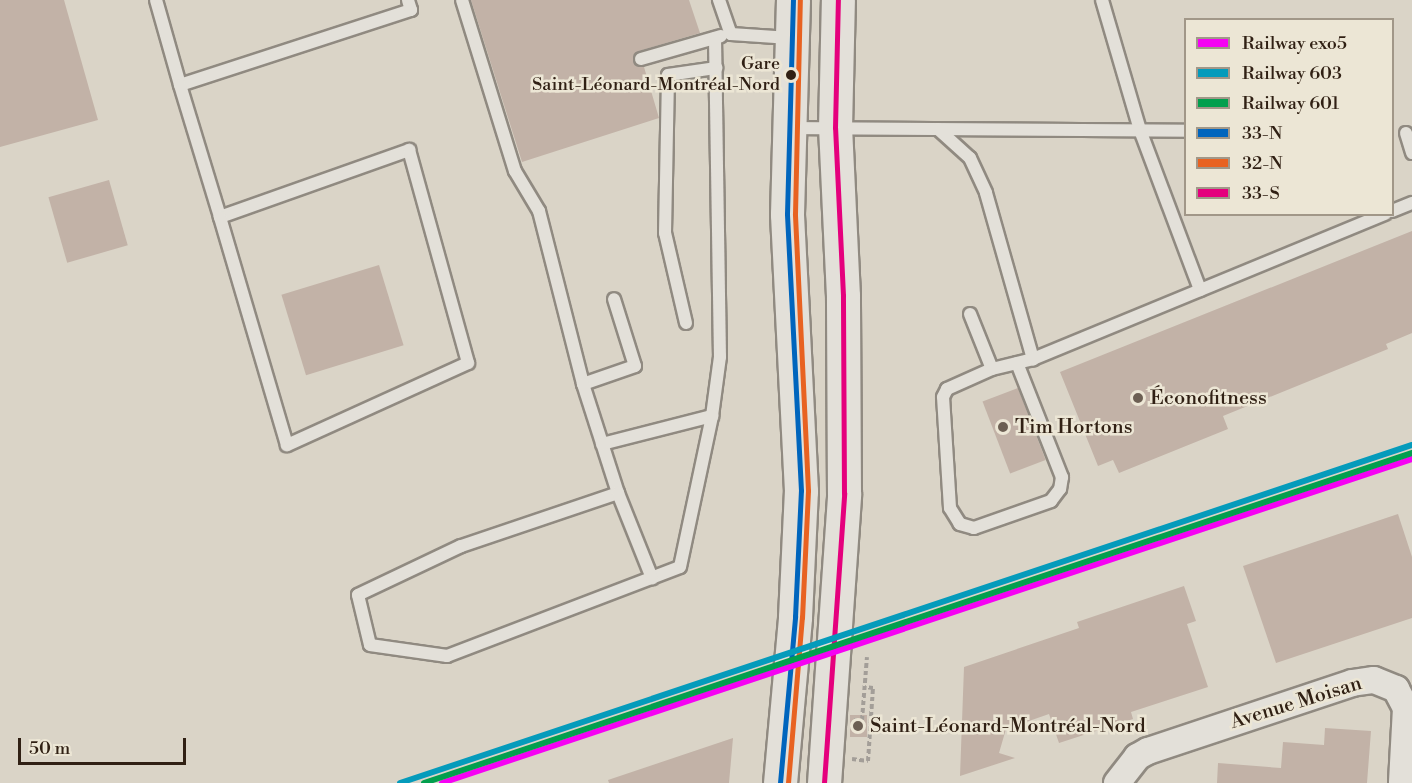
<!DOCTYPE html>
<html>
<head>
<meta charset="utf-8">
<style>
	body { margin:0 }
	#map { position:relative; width:1412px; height:783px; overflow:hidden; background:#dad4c7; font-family:"Libre Bodoni",serif }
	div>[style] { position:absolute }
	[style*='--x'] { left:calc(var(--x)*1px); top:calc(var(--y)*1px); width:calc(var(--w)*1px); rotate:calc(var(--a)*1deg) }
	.building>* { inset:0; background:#c2b2a7; transform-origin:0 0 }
	.path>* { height:4px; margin-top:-2px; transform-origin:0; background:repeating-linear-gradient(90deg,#a39e98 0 4.5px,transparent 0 7.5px) }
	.roads { filter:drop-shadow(2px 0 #908a81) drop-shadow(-2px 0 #908a81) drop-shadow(0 2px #908a81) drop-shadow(0 -2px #908a81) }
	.service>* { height:12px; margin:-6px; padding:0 6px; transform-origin:6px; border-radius:6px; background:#e3e0d9 }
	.minor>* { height:26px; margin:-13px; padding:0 13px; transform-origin:13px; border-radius:13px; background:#e3e0d9 }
	.secondary>* { height:33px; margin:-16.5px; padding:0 16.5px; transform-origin:16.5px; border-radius:16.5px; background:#e3e0d9 }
	.bus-1>* { height:4.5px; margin:-2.25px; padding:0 2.25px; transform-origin:2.25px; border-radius:2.25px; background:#0065bd }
	.bus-2>* { height:4.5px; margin:-2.25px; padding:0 2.25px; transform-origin:2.25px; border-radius:2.25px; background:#e86221 }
	.bus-3>* { height:4.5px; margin:-2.25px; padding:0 2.25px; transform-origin:2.25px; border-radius:2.25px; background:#e5007d }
	.rail-1>* { height:6px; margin:-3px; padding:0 3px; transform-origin:3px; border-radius:3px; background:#f502f3 }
	.rail-2>* { height:6px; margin:-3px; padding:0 3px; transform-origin:3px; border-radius:3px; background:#059bbb }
	.rail-3>* { height:6px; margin:-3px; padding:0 3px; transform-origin:3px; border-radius:3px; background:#029f4e }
	.dots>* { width:16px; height:16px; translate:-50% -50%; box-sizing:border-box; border:3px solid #ece6d5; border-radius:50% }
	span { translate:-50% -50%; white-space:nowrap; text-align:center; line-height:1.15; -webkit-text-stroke:5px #ece6d5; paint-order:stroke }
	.bus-label { font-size:18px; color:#302014 }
	.right { translate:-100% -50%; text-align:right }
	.poi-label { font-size:20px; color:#302014 }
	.left { translate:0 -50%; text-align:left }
	.street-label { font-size:20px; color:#302014 }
	.legend { position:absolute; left:1184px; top:18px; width:210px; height:198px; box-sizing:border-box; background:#ece6d5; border:2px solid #a19788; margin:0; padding:8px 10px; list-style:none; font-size:18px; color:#302014 }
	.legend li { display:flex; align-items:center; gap:12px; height:30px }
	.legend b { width:30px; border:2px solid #a19788 }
	.scale { position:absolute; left:18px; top:738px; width:168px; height:27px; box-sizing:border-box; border:3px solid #302014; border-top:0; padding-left:8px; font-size:18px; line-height:21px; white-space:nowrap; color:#302014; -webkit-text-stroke:4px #ece6d5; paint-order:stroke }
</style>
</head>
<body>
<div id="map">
	<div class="building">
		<i style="clip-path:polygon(0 0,64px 0,98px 120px,0 147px)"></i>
		<i style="clip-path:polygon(471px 0,689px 0,700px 33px,639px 51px,633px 56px,636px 65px,644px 67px,659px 118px,522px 162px)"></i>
		<i style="left:109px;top:180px;width:68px;height:63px;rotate:74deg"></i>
		<i style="clip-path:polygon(1412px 231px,1412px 333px,1386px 344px,1388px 349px,1223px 416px,1228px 429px,1119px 473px,1113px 460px,1098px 466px,1060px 372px)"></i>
		<i style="left:379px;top:265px;width:84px;height:102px;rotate:73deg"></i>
		<i style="left:1018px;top:388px;width:77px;height:38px;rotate:69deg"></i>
		<i style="clip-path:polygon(1398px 514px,1412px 557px,1412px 618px,1276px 663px,1243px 566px)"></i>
		<i style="clip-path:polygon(1184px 586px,1196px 621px,1187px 624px,1208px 687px,1131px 712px,1133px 719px,1059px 743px,1049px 714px,1006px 729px,999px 753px,1015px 758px,960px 776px,964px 667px,1079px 628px,1077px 622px)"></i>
		<i style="left:850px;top:715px;width:17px;height:22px"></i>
		<i style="clip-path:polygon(1325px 728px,1371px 731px,1367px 783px,1217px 783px,1218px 763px,1281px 768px,1283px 742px,1324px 745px)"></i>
		<i style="clip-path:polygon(733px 738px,729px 783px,609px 783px,608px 780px)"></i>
	</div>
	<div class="path">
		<i style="--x:854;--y:720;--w:8;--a:0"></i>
		<i style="--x:862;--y:720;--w:63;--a:-85.5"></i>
		<i style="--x:852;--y:759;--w:16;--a:7"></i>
		<i style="--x:868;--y:761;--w:73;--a:-86.1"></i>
		<i style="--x:873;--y:688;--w:8;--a:-173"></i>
	</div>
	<div class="roads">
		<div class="service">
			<i style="--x:156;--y:0;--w:88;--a:74.2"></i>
			<i style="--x:180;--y:85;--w:243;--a:-18"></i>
			<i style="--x:411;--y:10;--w:10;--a:-107"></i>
			<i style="--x:462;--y:0;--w:179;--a:72.8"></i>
			<i style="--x:515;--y:171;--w:47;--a:59"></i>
			<i style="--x:539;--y:211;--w:179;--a:75.7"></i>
			<i style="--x:583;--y:384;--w:55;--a:-19.1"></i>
			<i style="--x:635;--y:366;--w:70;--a:-107.4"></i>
			<i style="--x:719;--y:0;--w:36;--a:71"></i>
			<i style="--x:731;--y:34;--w:59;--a:3.9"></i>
			<i style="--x:1102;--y:0;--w:135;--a:73.7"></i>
			<i style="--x:1140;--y:130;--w:171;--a:69.4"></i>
			<i style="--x:641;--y:59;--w:83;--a:-16"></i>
			<i style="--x:180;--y:85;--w:138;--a:73.1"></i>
			<i style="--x:220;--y:217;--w:201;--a:-19.5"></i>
			<i style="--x:409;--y:150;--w:221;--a:74.5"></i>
			<i style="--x:468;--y:363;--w:199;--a:155.6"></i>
			<i style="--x:287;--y:445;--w:238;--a:-106.4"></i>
			<i style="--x:791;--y:128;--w:395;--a:0.4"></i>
			<i style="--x:938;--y:129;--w:43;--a:42.2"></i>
			<i style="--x:970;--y:158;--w:38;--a:65"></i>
			<i style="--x:986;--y:193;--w:173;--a:74.2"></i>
			<i style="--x:1406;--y:133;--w:21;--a:73"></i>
			<i style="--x:1392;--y:211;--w:22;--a:-22"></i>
			<i style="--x:970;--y:314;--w:59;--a:68.2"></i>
			<i style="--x:686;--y:323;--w:92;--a:-103.1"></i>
			<i style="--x:665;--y:233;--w:158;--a:-88.9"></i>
			<i style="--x:668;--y:75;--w:49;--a:-8.3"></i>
			<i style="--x:1017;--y:363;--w:123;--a:68.5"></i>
			<i style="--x:1062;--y:477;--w:12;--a:99"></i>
			<i style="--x:1060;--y:489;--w:15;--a:127"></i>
			<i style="--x:1051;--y:501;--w:82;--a:160.7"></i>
			<i style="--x:974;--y:528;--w:15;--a:-164"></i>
			<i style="--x:960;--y:524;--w:19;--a:-122"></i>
			<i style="--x:950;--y:508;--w:111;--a:-93.6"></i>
			<i style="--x:943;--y:397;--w:9;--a:-63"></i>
			<i style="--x:947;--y:389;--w:49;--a:-24"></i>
			<i style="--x:992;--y:369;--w:42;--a:-13.7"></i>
			<i style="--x:1033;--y:359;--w:381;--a:-22.4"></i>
			<i style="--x:583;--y:384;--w:114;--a:72.2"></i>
			<i style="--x:618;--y:493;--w:166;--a:161.3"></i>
			<i style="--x:461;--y:546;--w:114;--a:154.6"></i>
			<i style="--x:358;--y:595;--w:51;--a:76.5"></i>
			<i style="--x:370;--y:645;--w:78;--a:8.1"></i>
			<i style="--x:447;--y:656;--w:249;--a:-20.9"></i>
			<i style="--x:680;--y:567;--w:154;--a:-78"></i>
			<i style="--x:712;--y:416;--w:60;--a:-82.3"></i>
			<i style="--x:720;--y:357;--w:319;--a:-90.9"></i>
			<i style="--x:602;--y:444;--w:114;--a:-14.3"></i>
			<i style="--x:618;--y:493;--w:92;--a:68.2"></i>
		</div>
		<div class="minor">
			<i style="--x:1117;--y:783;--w:33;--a:-52"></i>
			<i style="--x:1137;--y:757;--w:13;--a:-29"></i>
			<i style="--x:1148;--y:751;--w:215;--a:-18.4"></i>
			<i style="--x:1352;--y:683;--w:22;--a:-8"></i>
			<i style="--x:1374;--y:680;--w:24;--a:22"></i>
			<i style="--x:1396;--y:689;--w:21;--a:62"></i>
			<i style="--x:1406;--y:708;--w:75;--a:93.1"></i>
		</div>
		<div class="secondary">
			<i style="--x:780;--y:783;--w:167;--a:-84.8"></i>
			<i style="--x:795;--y:617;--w:126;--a:-87.3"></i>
			<i style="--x:801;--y:491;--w:277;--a:-92.9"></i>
			<i style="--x:787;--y:214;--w:214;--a:-88.4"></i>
			<i style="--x:824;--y:783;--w:290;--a:-86"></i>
			<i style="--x:844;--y:494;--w:198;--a:-90.3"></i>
			<i style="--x:843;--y:296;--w:168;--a:-92.7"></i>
			<i style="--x:835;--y:128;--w:128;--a:-88.7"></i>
		</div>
	</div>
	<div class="bus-1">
		<i style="--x:780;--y:783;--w:167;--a:-84.8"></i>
		<i style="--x:795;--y:617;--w:126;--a:-87.3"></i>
		<i style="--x:801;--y:491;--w:277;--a:-92.9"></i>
		<i style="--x:787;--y:214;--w:214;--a:-88.4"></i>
	</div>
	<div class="bus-2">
		<i style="--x:788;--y:783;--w:166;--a:-85.2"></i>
		<i style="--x:802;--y:618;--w:127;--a:-87.3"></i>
		<i style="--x:808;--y:491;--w:277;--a:-92.7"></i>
		<i style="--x:795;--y:214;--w:214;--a:-88.7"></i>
	</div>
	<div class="bus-3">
		<i style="--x:824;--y:783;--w:290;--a:-86"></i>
		<i style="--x:844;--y:494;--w:198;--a:-90.3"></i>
		<i style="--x:843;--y:296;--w:168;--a:-92.7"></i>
		<i style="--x:835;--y:128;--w:128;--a:-88.7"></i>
	</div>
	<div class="rail-1">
		<i style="--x:442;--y:783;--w:1023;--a:-18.47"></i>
	</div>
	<div class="rail-2">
		<i style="--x:400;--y:783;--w:1067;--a:-18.47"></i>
	</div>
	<div class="rail-3">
		<i style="--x:424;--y:783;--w:1042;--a:-18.47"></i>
	</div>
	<div class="dots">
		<i style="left:791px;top:75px;background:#302014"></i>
		<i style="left:1138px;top:398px;background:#6c5f53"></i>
		<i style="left:1003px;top:427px;background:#6c5f53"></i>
		<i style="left:858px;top:726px;background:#6c5f53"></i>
	</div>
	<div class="bus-label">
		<span class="right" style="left:780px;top:75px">Gare<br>Saint-Léonard-Montréal-Nord</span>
	</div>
	<div class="poi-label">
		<span class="left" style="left:1150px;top:398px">Éconofitness</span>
		<span class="left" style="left:1015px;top:427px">Tim Hortons</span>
		<span class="left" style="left:870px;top:726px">Saint-Léonard-Montréal-Nord</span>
	</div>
	<div class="street-label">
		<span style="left:1296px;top:703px;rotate:-17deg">Avenue Moisan</span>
	</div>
	<ul class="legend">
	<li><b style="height:8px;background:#f502f3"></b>Railway exo5</li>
	<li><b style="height:8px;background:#059bbb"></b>Railway 603</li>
	<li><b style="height:8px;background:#029f4e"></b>Railway 601</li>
	<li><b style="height:8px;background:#0065bd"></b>33-N</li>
	<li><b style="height:8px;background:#e86221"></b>32-N</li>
	<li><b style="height:8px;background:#e5007d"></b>33-S</li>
	</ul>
	<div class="scale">50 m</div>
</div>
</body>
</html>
